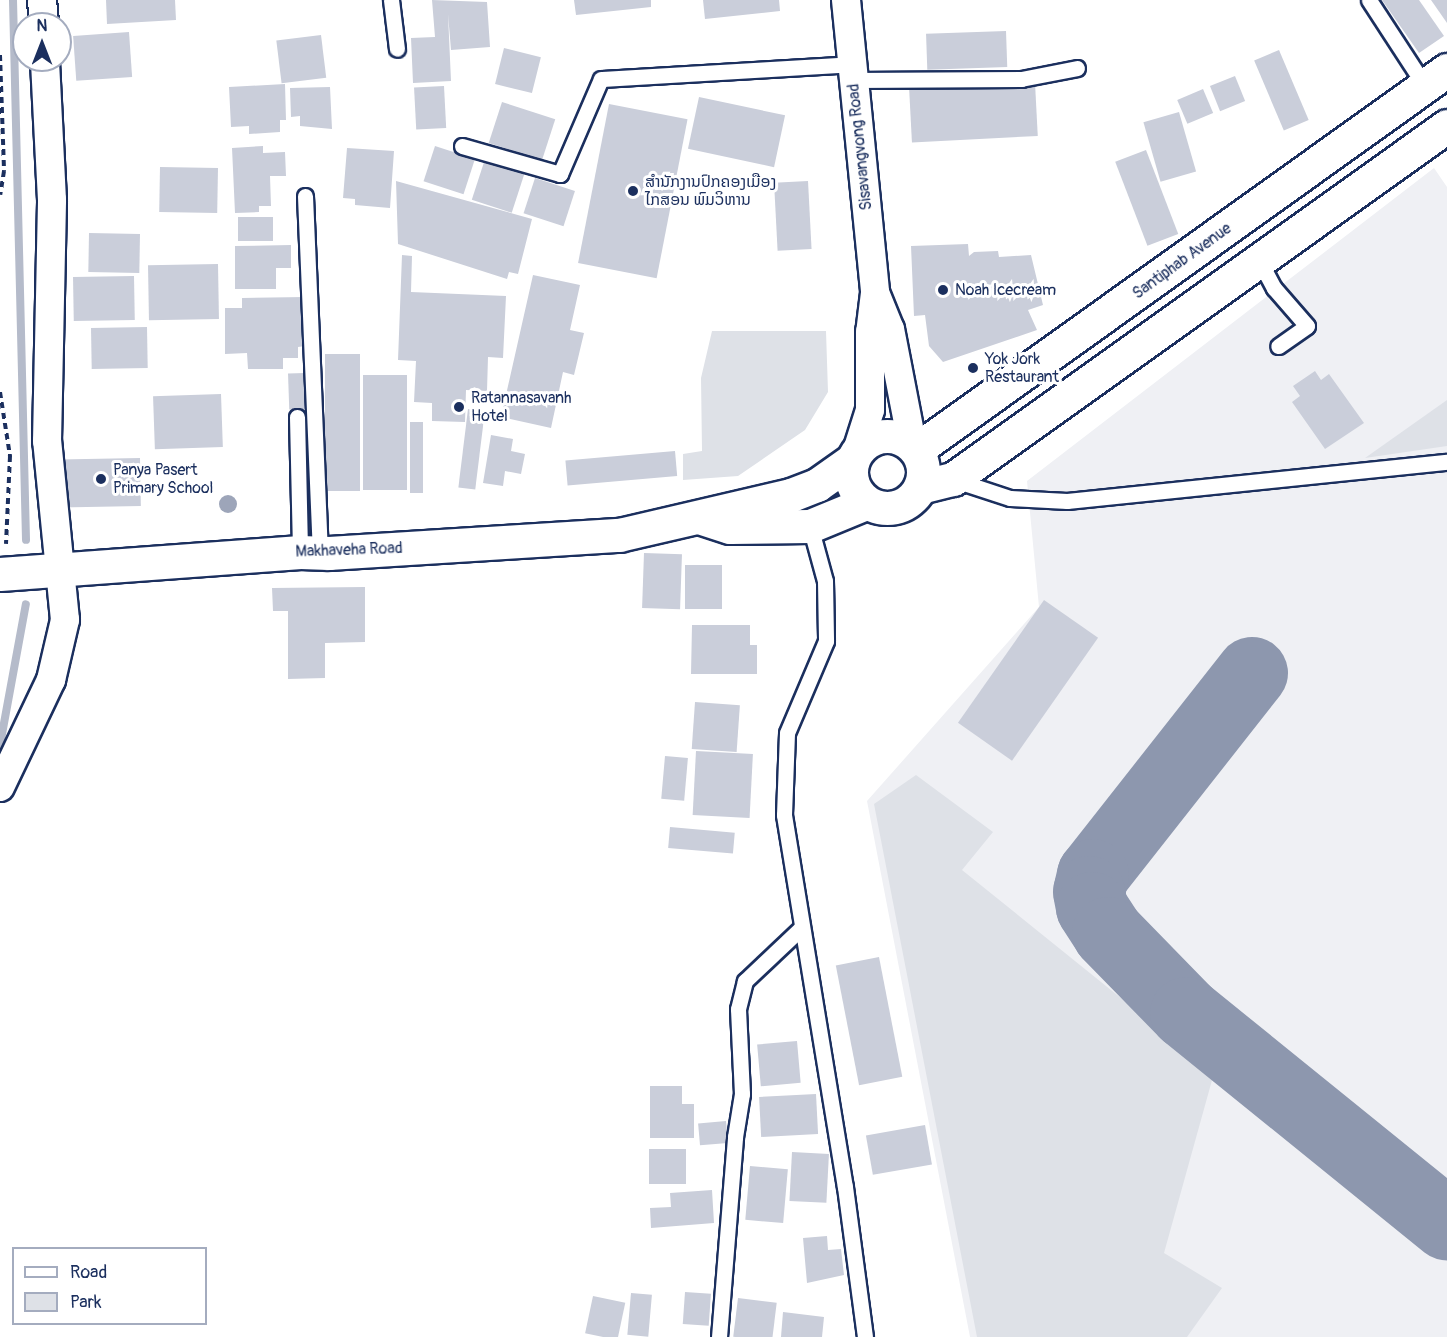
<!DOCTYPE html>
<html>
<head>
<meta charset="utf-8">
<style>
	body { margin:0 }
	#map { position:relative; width:1447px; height:1337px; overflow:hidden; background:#fff; font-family:Pangolin,"Noto Sans Lao",sans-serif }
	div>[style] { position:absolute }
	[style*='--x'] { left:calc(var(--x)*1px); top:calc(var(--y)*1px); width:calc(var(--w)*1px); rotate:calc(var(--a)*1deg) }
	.built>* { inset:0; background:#eff0f4 }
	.green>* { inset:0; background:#dee1e7 }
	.stream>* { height:8px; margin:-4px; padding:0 4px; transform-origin:4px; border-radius:4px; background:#b5bbca }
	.taxiway>* { height:72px; margin:-36px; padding:0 36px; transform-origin:36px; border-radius:36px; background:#8d97ae }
	.building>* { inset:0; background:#caceda; transform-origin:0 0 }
	.path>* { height:4px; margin-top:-2px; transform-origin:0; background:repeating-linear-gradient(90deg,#1b2f5e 0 6px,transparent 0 10.5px) }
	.roads { filter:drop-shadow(2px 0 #1b2f5e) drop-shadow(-2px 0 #1b2f5e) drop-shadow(0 2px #1b2f5e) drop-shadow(0 -2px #1b2f5e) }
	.lane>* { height:15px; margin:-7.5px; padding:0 7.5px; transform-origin:7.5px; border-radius:7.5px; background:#fff }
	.street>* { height:28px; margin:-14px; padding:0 14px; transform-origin:14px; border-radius:14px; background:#fff }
	.secondary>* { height:33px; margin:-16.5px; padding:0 16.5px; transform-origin:16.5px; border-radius:16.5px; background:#fff }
	.secondary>.ring { margin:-16.5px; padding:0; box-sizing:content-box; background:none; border:33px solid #fff; border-radius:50% }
	.trees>* { width:18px; height:18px; margin:-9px; border-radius:50%; background:#9da5b9 }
	.dots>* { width:16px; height:16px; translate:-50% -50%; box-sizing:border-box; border:3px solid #fff; border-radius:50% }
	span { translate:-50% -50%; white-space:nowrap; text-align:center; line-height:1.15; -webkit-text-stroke:6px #fff; paint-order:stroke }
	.street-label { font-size:16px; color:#1b2f5e }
	.poi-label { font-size:16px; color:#1b2f5e }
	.left { translate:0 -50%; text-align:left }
	.legend { position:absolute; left:12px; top:1247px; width:195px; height:78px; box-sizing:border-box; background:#fff; border:2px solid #a4acbf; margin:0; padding:8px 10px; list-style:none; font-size:18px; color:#1b2f5e }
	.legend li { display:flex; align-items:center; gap:12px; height:30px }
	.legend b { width:30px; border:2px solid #a4acbf }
	.north { position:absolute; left:12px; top:12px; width:60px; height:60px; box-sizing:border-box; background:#fff; border:2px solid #a4acbf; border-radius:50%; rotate:0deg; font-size:16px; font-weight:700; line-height:24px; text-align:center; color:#1b2f5e }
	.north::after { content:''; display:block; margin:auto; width:21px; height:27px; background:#1b2f5e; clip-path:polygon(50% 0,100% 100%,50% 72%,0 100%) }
</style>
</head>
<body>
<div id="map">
	<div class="built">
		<i style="clip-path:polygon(1434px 168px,1447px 187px,1447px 1337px,970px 1337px,867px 801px,1039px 607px,1027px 481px)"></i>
	</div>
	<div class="green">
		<i style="clip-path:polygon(712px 331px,826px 331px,828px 392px,805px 430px,738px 476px,683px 480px,683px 454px,702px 451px,701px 378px)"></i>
		<i style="clip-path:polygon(1447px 400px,1447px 446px,1365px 458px)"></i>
		<i style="clip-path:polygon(916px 775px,993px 832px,962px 870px,1214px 1073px,1164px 1253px,1222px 1288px,1187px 1337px,977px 1337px,874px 804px)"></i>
	</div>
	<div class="stream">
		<i style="--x:13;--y:0;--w:540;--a:88.62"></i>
		<i style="--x:0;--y:745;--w:143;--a:-79.6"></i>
	</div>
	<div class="taxiway">
		<i style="--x:1252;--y:673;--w:257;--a:128.2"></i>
		<i style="--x:1093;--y:875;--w:17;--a:103"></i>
		<i style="--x:1089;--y:892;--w:16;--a:79"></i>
		<i style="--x:1092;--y:908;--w:30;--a:57"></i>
		<i style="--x:1108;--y:933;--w:112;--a:45.7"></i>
		<i style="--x:1186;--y:1013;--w:336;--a:39"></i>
	</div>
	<div class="building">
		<i style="clip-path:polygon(106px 0,175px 0,176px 20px,107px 24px)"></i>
		<i style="clip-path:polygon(432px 0,487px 2px,490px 47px,451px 50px,448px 14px,451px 81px,413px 83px,411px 38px,435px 37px)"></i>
		<i style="clip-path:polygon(574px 0,651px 0,651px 7px,576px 15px)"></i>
		<i style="clip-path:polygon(703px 0,779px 0,780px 11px,705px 19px)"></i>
		<i style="clip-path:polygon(1382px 0,1419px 0,1444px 36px,1419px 53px)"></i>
		<i style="clip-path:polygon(1431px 0,1447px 0,1447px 23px)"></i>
		<i style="left:1006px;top:31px;width:36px;height:80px;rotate:88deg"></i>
		<i style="left:129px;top:32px;width:45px;height:56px;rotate:86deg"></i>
		<i style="left:321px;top:35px;width:43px;height:45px;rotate:83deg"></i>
		<i style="left:504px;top:48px;width:38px;height:37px;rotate:14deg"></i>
		<i style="left:1279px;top:50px;width:76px;height:27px;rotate:67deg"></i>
		<i style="left:1235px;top:76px;width:27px;height:27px;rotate:68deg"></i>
		<i style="left:1035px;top:83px;width:53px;height:126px;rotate:87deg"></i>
		<i style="clip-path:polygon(285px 84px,286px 120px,280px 120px,280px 132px,249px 134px,249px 126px,231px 127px,229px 87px)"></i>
		<i style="left:444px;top:86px;width:42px;height:30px;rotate:87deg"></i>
		<i style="clip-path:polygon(330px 87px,332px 129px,300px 126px,300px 116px,291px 117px,290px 88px)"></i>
		<i style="left:1203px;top:89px;width:26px;height:28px;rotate:67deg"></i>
		<i style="left:699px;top:97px;width:88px;height:53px;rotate:12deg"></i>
		<i style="left:502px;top:102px;width:56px;height:43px;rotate:18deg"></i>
		<i style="left:609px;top:104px;width:80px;height:162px;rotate:11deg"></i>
		<i style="left:1179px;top:112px;width:62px;height:37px;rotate:74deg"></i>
		<i style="clip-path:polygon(263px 146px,263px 153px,285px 152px,286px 176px,270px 176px,271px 206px,259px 206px,259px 212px,235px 213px,232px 148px)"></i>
		<i style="left:435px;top:146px;width:42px;height:37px;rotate:18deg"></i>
		<i style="clip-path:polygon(347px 148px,394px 151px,390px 208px,355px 205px,355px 199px,343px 198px)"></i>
		<i style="left:1146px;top:150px;width:90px;height:33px;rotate:69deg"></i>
		<i style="left:486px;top:156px;width:42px;height:46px;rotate:18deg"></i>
		<i style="left:160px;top:167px;width:58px;height:45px;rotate:1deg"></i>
		<i style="left:535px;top:178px;width:42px;height:37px;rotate:18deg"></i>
		<i style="clip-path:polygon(396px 181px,532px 219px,518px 274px,509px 272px,507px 279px,398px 244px)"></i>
		<i style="left:808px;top:181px;width:68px;height:34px;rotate:87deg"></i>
		<i style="left:238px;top:217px;width:35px;height:24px"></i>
		<i style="left:89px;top:233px;width:51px;height:39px;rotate:1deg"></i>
		<i style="clip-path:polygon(968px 244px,969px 256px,974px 252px,998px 251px,999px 257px,1031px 255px,1043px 305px,1028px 310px,1037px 330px,943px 362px,929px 346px,925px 315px,914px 316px,911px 246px)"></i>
		<i style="clip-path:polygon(291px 245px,291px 268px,276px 268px,276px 289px,235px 289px,235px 246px)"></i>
		<i style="clip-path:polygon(402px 255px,412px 256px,411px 292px,506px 296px,503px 358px,488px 357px,487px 391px,466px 390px,465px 422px,432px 421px,432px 403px,414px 402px,416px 361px,398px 360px)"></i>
		<i style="left:218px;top:264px;width:55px;height:70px;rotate:89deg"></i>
		<i style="clip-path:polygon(533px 275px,580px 285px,570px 330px,584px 333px,574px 375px,563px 372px,551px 428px,501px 417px)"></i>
		<i style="left:134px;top:276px;width:44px;height:61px;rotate:89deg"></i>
		<i style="clip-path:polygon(305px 297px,305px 346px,298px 347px,298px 358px,283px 358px,283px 369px,248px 369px,247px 353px,225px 354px,225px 308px,242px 308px,242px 298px)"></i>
		<i style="left:147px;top:327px;width:41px;height:56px;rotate:89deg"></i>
		<i style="left:325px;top:354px;width:35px;height:137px"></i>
		<i style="clip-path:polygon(1315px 371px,1321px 380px,1329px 374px,1364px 423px,1325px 449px,1292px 402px,1300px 396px,1293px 386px)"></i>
		<i style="left:305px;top:373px;width:36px;height:17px;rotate:88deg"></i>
		<i style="left:363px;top:375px;width:44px;height:115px"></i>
		<i style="left:221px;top:394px;width:53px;height:68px;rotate:88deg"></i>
		<i style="left:468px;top:409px;width:17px;height:79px;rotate:7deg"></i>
		<i style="left:410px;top:422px;width:13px;height:71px"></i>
		<i style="clip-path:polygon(491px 435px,513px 439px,511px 451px,525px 454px,521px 474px,505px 471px,503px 486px,483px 483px)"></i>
		<i style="left:675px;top:451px;width:25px;height:110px;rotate:85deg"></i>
		<i style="left:140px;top:458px;width:48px;height:81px;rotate:89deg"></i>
		<i style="left:644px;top:553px;width:38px;height:55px;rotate:2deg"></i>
		<i style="left:722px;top:565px;width:44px;height:37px;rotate:90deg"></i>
		<i style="clip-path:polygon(365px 587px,365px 642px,325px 643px,325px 678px,288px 679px,288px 611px,273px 611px,272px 588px)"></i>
		<i style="left:1044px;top:600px;width:66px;height:150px;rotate:35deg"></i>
		<i style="clip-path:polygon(692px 625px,750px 625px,750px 645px,757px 645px,757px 674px,691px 674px)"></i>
		<i style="left:695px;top:702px;width:45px;height:47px;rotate:4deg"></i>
		<i style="left:696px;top:751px;width:57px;height:64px;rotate:3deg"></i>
		<i style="left:665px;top:756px;width:23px;height:43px;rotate:5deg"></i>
		<i style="left:670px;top:827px;width:65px;height:21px;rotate:5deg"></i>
		<i style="left:879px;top:957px;width:122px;height:44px;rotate:79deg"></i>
		<i style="left:797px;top:1041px;width:42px;height:40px;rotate:85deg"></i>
		<i style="clip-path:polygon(650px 1086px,682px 1086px,682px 1104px,694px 1104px,694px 1138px,650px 1138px)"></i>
		<i style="left:816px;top:1094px;width:40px;height:57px;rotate:87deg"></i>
		<i style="left:726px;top:1121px;width:22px;height:28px;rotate:85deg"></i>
		<i style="left:925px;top:1125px;width:40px;height:60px;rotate:80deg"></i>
		<i style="left:649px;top:1149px;width:37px;height:35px"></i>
		<i style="left:792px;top:1152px;width:37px;height:49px;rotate:3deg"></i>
		<i style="left:750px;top:1166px;width:38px;height:54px;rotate:5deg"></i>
		<i style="clip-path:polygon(712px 1190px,714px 1223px,651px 1228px,650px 1208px,671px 1207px,670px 1193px)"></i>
		<i style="clip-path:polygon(827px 1236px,828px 1250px,841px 1249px,844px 1275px,807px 1283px,803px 1238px)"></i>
		<i style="left:685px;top:1292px;width:26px;height:32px;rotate:4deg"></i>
		<i style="left:631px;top:1293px;width:21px;height:42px;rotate:5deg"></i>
		<i style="left:593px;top:1296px;width:33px;height:38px;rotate:12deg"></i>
		<i style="left:738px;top:1298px;width:39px;height:39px;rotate:7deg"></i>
		<i style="clip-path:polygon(783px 1312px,824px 1317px,822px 1337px,781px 1337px)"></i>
	</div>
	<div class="path">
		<i style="--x:0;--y:55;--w:116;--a:88"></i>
		<i style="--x:4;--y:171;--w:24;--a:99"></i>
		<i style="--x:0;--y:392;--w:65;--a:81.1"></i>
		<i style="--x:10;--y:456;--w:88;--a:92.6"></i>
	</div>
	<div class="roads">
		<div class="lane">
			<i style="--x:391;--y:0;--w:49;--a:83"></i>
			<i style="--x:1369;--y:0;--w:103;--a:56.9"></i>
			<i style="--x:853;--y:80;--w:168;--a:-0.3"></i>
			<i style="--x:1021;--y:79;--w:57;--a:-11.1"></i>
			<i style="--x:462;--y:146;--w:102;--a:15.9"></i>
			<i style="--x:560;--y:174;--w:103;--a:-66.7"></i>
			<i style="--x:601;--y:79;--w:251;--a:-3.4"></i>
			<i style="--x:305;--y:196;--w:357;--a:87.6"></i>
			<i style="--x:1259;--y:260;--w:32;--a:62"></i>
			<i style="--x:1274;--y:288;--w:50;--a:49"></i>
			<i style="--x:1307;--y:326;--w:35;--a:145"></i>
			<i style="--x:297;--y:417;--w:135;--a:88.7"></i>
			<i style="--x:955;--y:480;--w:58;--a:18.1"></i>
			<i style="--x:1010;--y:498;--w:57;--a:3"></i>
			<i style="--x:1067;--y:501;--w:382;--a:-5.9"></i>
			<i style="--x:810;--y:526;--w:57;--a:74.7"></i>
			<i style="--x:825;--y:581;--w:60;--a:89"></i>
			<i style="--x:826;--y:641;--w:100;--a:113"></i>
			<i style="--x:787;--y:733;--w:82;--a:92.1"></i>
			<i style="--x:784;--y:815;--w:377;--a:80.7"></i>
			<i style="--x:845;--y:1187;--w:151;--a:82.4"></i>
			<i style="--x:719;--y:1337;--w:201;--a:-85.4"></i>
			<i style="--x:735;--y:1137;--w:44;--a:-80.8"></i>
			<i style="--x:742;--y:1094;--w:85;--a:-92.7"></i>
			<i style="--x:738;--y:1009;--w:29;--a:-76"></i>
			<i style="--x:745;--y:981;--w:77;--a:-43.4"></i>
		</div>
		<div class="street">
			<i style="--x:42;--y:0;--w:24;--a:85"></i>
			<i style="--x:846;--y:0;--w:294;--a:84.3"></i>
			<i style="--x:875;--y:293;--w:39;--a:97"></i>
			<i style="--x:870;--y:332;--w:78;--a:90"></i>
			<i style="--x:870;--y:410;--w:43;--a:107.6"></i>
			<i style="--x:876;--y:295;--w:37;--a:68"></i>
			<i style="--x:890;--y:329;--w:116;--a:79.1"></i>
			<i style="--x:0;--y:787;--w:119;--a:-64.5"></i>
			<i style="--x:51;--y:680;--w:62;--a:-76.9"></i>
			<i style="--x:65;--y:620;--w:180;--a:-95.7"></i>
			<i style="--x:47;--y:441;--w:241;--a:-88.8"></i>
			<i style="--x:52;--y:200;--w:140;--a:-92.9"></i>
		</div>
		<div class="secondary">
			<i class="ring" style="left:851px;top:436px;width:39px;height:39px"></i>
			<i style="--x:916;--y:450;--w:653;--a:-35.59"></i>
			<i style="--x:920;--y:487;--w:34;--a:-14"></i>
			<i style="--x:953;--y:479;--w:607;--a:-35.55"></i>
			<i style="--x:702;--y:518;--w:29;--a:18"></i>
			<i style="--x:730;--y:527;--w:80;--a:-0.7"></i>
			<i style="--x:810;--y:526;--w:61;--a:-22.3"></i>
			<i style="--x:0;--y:574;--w:301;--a:-4.2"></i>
			<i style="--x:300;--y:552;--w:29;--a:2"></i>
			<i style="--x:329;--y:553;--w:291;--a:-3.6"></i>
			<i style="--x:619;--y:535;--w:177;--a:-13.1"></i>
			<i style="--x:791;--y:495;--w:28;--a:-21"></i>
			<i style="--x:817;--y:485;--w:42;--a:-35.2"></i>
		</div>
	</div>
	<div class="trees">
		<i style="left:228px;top:504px"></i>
	</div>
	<div class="dots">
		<i style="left:633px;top:191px;background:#1b2f5e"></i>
		<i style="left:943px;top:290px;background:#1b2f5e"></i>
		<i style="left:973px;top:368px;background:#1b2f5e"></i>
		<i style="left:459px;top:407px;background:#1b2f5e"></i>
		<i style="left:101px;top:479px;background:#1b2f5e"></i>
	</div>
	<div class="street-label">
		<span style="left:860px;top:147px;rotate:-96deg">Sisavangvong Road</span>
		<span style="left:1182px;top:261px;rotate:-36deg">Santiphab Avenue</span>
		<span style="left:349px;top:550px;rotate:-2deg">Makhaveha Road</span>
	</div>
	<div class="poi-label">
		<span class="left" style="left:645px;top:191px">ສຳນັກງານປົກຄອງເມືອງ<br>ໄກສອນ ພົມວິຫານ</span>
		<span class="left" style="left:955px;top:290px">Noah Icecream</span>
		<span class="left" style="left:985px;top:368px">Yok Jork<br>Restaurant</span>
		<span class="left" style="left:471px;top:407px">Ratannasavanh<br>Hotel</span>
		<span class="left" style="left:113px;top:479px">Panya Pasert<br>Primary School</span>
	</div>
	<ul class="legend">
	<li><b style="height:8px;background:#fff"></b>Road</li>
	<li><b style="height:16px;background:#dee1e7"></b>Park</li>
	</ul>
	<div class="north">N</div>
</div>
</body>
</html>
